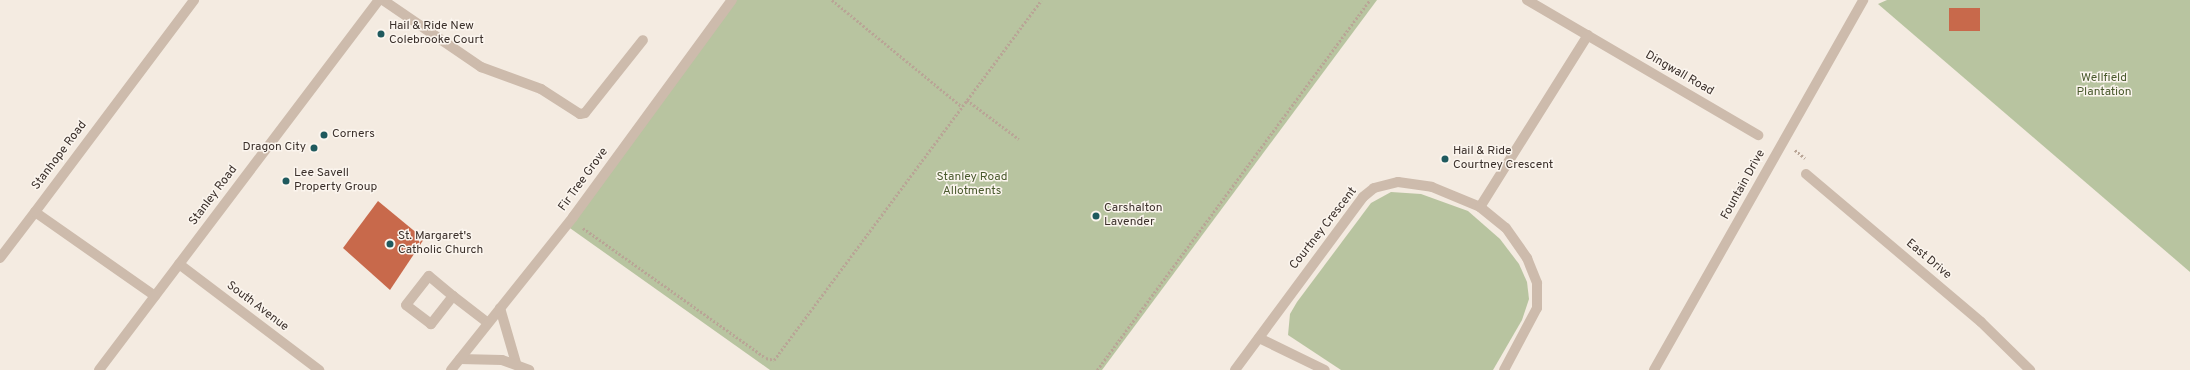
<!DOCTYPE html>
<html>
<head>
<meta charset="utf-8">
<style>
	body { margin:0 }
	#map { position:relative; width:2190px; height:370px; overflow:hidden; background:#f4ebe1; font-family:Overpass,sans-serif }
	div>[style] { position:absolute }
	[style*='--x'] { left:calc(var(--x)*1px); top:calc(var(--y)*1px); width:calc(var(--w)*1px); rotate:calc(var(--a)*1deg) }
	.green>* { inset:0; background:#b8c4a0 }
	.building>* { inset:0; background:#c8694b; transform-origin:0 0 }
	.path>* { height:2.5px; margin-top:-1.25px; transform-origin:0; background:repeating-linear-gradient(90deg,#b9a596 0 2px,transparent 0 4px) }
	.minor>* { height:10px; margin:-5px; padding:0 5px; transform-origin:5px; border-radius:5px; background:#cdbbac }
	.dots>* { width:11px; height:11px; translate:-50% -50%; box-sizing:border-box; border:2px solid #fbf5ee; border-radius:50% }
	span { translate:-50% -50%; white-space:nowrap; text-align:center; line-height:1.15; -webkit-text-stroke:3px #fbf5ee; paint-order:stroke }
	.poi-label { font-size:12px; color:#3b302b }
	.left { translate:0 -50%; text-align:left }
	.right { translate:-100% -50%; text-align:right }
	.street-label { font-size:12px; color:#3b302b }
	.park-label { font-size:12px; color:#4a5a2e }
</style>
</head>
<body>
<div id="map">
	<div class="green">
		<i style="clip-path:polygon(732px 0,1377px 0,1102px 370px,770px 370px,567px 226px)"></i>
		<i style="clip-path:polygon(1887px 0,2190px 0,2190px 272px,1878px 4px)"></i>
		<i style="clip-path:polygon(1391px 192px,1421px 194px,1468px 211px,1500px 239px,1519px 264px,1527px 282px,1529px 299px,1522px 320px,1493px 370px,1341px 370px,1288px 335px,1290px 314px,1297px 302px,1371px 203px)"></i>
	</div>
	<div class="building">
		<i style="left:1949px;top:8px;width:31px;height:23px"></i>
		<i style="clip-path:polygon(378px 201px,424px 239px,390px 290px,343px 248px)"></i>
	</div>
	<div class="path">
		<i style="--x:832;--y:0;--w:167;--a:39.4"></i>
		<i style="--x:967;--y:100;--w:65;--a:36.9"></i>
		<i style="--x:1795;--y:150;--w:13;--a:39"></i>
		<i style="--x:583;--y:228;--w:224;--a:35.4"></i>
		<i style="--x:766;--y:358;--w:8;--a:14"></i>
		<i style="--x:774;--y:360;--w:448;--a:-53.4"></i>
		<i style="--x:1097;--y:370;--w:460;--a:-53.6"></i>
	</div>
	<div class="minor">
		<i style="--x:383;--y:0;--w:119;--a:34.4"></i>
		<i style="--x:481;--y:67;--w:64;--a:20.1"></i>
		<i style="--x:541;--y:89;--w:46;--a:32.7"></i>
		<i style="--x:580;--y:114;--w:5;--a:-11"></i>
		<i style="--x:585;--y:113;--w:93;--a:-51.5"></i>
		<i style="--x:1527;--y:0;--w:268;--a:30.3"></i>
		<i style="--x:1806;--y:174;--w:229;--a:40.2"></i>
		<i style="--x:1981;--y:322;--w:69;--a:44.4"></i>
		<i style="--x:1480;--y:207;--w:203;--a:-57.9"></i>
		<i style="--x:0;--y:258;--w:58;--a:-52.7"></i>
		<i style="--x:179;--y:264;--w:176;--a:37.1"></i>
		<i style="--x:155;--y:296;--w:146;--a:-145"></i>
		<i style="--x:35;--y:212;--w:265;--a:-53.1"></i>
		<i style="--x:453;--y:296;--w:36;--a:128"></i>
		<i style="--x:431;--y:324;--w:31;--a:-143"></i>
		<i style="--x:406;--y:305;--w:37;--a:-52"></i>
		<i style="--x:429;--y:276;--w:31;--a:40"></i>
		<i style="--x:453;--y:296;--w:44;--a:37.6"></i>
		<i style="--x:500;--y:308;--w:57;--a:73.8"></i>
		<i style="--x:1259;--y:338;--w:73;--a:25.9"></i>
		<i style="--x:460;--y:359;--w:42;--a:1.4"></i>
		<i style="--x:502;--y:360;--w:29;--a:20"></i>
		<i style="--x:99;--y:370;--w:464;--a:-52.9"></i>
		<i style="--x:451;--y:370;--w:196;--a:-51.4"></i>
		<i style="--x:573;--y:217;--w:269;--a:-53.8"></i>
		<i style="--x:1235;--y:370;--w:215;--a:-53.5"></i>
		<i style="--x:1363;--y:197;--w:14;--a:-39"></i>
		<i style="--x:1374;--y:188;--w:25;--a:-14"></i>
		<i style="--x:1398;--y:182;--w:34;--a:8"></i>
		<i style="--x:1432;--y:187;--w:52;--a:22.6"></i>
		<i style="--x:1480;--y:207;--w:33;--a:39"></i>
		<i style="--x:1506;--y:228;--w:37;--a:55"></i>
		<i style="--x:1527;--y:258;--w:27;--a:68"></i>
		<i style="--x:1537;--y:283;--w:25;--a:90"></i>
		<i style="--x:1537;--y:308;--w:70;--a:118"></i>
		<i style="--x:1654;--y:370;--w:425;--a:-60.5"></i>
	</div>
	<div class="dots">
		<i style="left:381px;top:34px;background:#1f5a5e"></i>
		<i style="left:324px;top:135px;background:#1f5a5e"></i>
		<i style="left:314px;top:148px;background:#1f5a5e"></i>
		<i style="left:1445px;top:159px;background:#1f5a5e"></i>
		<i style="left:286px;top:181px;background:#1f5a5e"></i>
		<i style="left:1096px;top:216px;background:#1f5a5e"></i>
		<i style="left:390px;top:244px;background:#1f5a5e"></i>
	</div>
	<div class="poi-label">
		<span class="left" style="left:389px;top:34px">Hail &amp; Ride New<br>Colebrooke Court</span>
		<span class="left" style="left:332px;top:135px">Corners</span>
		<span class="right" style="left:306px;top:148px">Dragon City</span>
		<span class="left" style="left:1453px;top:159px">Hail &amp; Ride<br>Courtney Crescent</span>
		<span class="left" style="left:294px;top:181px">Lee Savell<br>Property Group</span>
		<span class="left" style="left:1104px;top:216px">Carshalton<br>Lavender</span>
		<span class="left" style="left:398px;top:244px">St. Margaret's<br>Catholic Church</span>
	</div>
	<div class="street-label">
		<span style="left:1679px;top:74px;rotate:30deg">Dingwall Road</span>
		<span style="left:60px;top:156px;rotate:-53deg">Stanhope Road</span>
		<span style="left:584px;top:180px;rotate:-54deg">Fir Tree Grove</span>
		<span style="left:1744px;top:185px;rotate:-61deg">Fountain Drive</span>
		<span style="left:214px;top:196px;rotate:-53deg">Stanley Road</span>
		<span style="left:1324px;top:229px;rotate:-52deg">Courtney Crescent</span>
		<span style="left:1928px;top:260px;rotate:40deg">East Drive</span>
		<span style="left:257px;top:307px;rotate:37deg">South Avenue</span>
	</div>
	<div class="park-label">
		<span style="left:2104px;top:86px">Wellfield<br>Plantation</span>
		<span style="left:972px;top:185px">Stanley Road<br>Allotments</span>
	</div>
</div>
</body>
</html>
